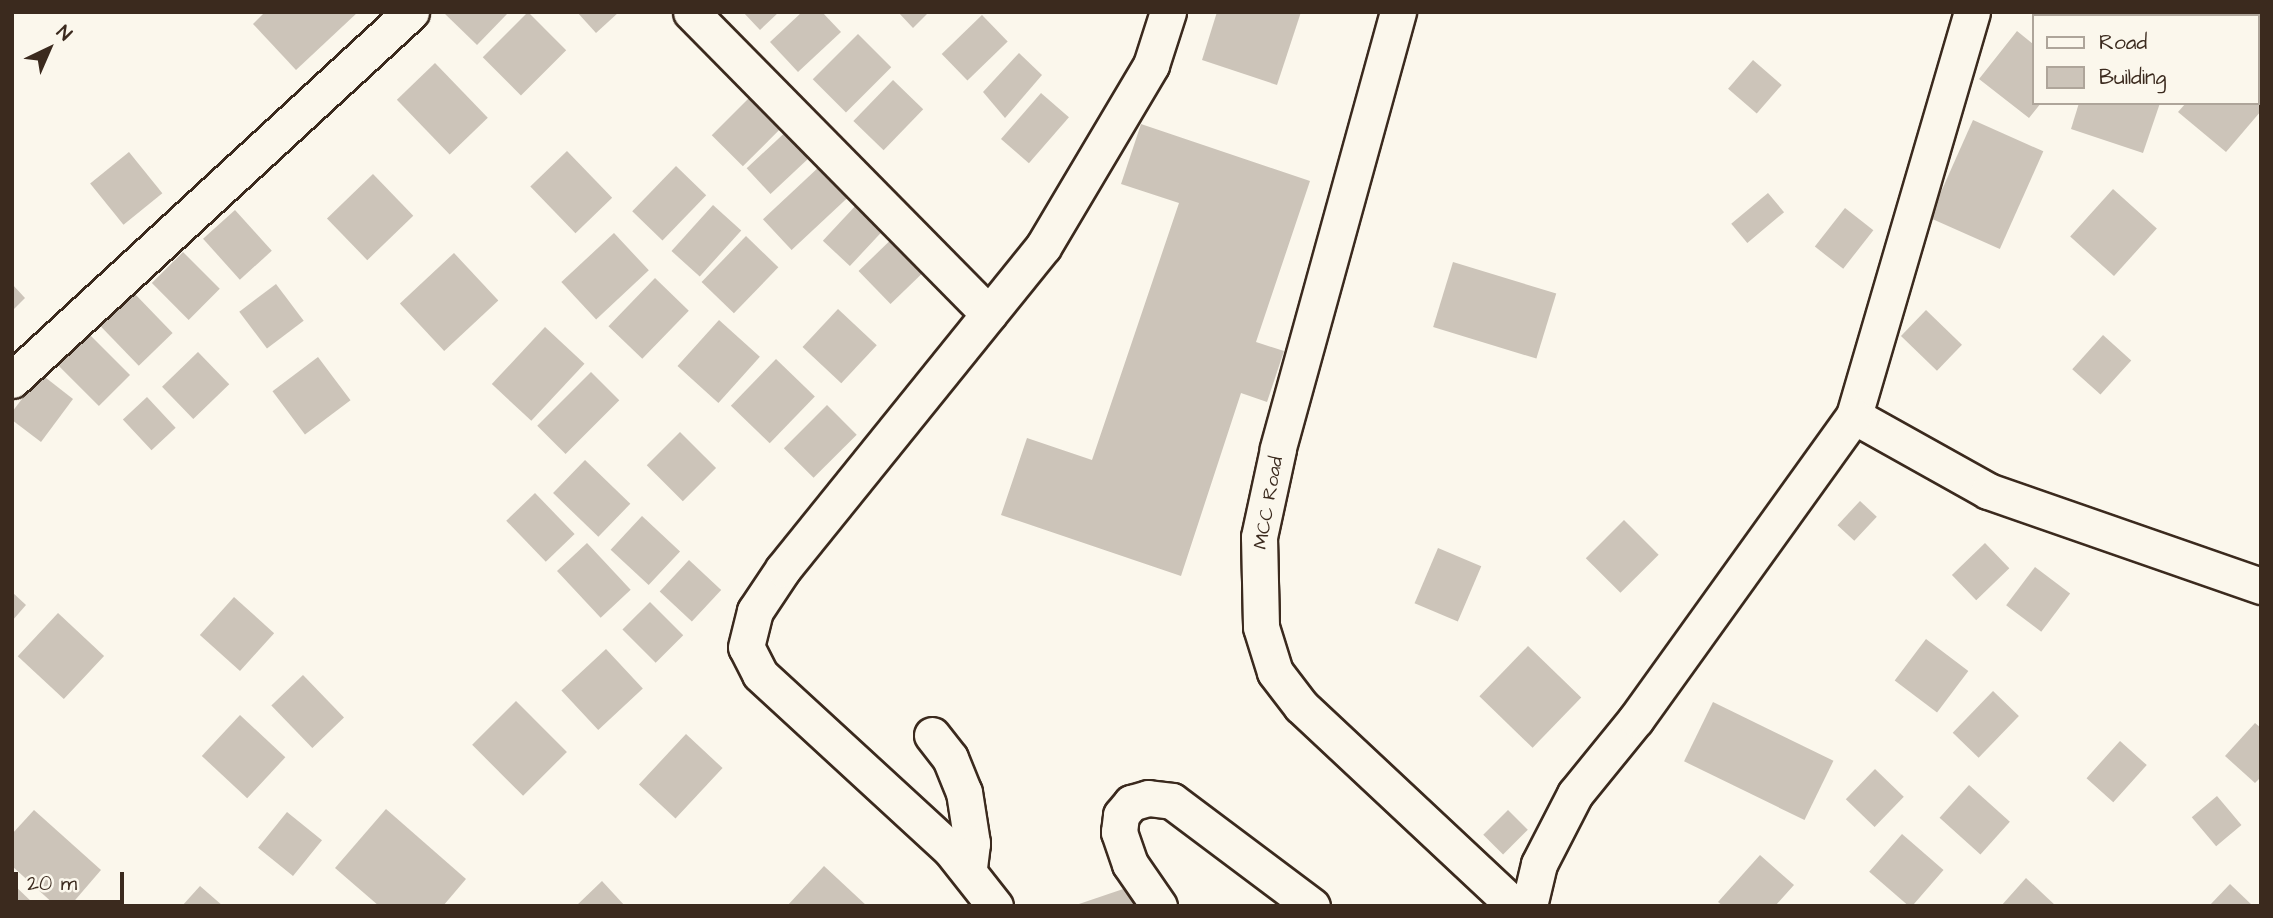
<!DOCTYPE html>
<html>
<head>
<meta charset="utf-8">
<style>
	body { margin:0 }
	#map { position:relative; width:2273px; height:918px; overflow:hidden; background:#fbf7ec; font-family:"Architects Daughter",sans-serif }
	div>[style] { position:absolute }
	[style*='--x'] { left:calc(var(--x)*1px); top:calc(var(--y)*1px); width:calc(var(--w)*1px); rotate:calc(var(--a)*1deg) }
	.building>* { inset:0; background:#ccc4b9; transform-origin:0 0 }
	.roads { filter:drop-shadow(2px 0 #3b2a1e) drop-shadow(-2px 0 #3b2a1e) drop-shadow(0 2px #3b2a1e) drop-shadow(0 -2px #3b2a1e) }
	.street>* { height:35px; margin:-17.5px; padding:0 17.5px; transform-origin:17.5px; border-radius:17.5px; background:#fbf7ec }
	span { translate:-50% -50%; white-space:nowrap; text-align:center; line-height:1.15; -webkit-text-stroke:7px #fbf7ec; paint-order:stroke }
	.street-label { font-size:19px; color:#3b2a1e }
	.frame { position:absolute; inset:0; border:14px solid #3b2a1e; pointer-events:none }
	.legend { position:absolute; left:2032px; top:14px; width:228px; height:91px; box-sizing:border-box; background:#fbf7ec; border:2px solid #aea59a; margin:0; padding:9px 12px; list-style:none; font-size:21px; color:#3b2a1e }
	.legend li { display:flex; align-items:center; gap:14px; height:35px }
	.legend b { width:35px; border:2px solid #aea59a }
	.north { position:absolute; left:14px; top:14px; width:70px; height:70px; -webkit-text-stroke:5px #fbf7ec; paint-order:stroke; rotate:44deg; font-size:19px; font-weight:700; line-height:28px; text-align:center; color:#3b2a1e }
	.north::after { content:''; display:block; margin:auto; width:24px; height:32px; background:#3b2a1e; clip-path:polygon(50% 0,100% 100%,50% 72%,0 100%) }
	.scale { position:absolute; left:14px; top:872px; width:110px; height:32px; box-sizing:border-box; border:4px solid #3b2a1e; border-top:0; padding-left:9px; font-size:21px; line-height:24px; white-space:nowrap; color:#3b2a1e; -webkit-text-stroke:5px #fbf7ec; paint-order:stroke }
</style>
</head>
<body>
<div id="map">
	<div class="building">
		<i style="clip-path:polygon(265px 12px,358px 12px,296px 70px,253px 24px)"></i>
		<i style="clip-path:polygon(443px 12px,509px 12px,477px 45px)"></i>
		<i style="left:528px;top:12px;width:54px;height:64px;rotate:45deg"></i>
		<i style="clip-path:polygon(577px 12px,619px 12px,596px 33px)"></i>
		<i style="clip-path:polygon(743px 12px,779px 12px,760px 30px)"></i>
		<i style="clip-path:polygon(802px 12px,822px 12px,841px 32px,798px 72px,770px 42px)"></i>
		<i style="clip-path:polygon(898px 12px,929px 12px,913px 28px)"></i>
		<i style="clip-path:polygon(1217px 12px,1301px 12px,1277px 85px,1202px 60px)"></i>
		<i style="left:982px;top:15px;width:37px;height:56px;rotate:46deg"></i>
		<i style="clip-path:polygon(2017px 31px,2033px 44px,2033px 103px,2041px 103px,2029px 118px,1979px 79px)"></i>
		<i style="left:858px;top:34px;width:47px;height:64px;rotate:45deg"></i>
		<i style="clip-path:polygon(1019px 53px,1042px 75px,1005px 118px,983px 92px)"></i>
		<i style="left:1753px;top:60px;width:38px;height:38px;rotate:41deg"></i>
		<i style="left:435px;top:63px;width:76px;height:53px;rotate:46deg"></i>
		<i style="left:893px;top:80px;width:42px;height:57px;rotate:44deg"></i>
		<i style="left:757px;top:90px;width:44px;height:64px;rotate:45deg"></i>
		<i style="left:1041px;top:93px;width:37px;height:61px;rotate:41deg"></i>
		<i style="clip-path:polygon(2079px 103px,2160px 103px,2143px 153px,2071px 129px)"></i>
		<i style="clip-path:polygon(2186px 103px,2258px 103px,2261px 111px,2226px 152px,2178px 112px)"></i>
		<i style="left:1973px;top:120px;width:77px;height:107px;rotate:24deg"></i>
		<i style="clip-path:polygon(1141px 124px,1310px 181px,1256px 342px,1284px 351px,1267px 402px,1241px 393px,1181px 576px,1001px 515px,1027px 438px,1092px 460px,1179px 203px,1121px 184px)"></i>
		<i style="left:792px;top:126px;width:35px;height:62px;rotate:47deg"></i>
		<i style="left:567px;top:151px;width:65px;height:51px;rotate:46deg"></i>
		<i style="left:129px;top:152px;width:53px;height:50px;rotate:51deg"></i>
		<i style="left:676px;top:166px;width:42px;height:63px;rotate:44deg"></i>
		<i style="left:820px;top:166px;width:42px;height:78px;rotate:47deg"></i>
		<i style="left:373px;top:174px;width:58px;height:64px;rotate:46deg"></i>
		<i style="left:2113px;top:189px;width:59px;height:64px;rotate:42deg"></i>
		<i style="left:1768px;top:193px;width:25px;height:48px;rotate:50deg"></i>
		<i style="left:859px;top:202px;width:37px;height:53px;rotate:43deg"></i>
		<i style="left:713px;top:205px;width:38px;height:62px;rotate:42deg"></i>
		<i style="left:1845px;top:208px;width:36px;height:49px;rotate:38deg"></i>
		<i style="left:235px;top:210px;width:55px;height:43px;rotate:48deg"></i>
		<i style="left:901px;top:230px;width:46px;height:59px;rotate:46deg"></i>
		<i style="left:614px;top:233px;width:51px;height:72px;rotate:47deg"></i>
		<i style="left:746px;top:236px;width:45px;height:64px;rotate:44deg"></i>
		<i style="left:183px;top:252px;width:52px;height:44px;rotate:45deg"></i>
		<i style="left:454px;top:253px;width:65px;height:74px;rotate:47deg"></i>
		<i style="left:1453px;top:262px;width:108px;height:68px;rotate:17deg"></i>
		<i style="left:655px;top:278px;width:47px;height:67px;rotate:44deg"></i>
		<i style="clip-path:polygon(12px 284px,25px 298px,12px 311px)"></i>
		<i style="left:276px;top:284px;width:46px;height:46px;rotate:53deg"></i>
		<i style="left:133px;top:292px;width:57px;height:47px;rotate:46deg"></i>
		<i style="left:838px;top:309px;width:53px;height:52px;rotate:43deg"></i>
		<i style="left:1926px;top:310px;width:50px;height:36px;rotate:44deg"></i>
		<i style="left:719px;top:320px;width:55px;height:62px;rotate:42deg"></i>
		<i style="left:545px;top:327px;width:54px;height:78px;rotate:43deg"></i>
		<i style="left:89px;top:334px;width:58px;height:44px;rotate:45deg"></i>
		<i style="left:2103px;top:335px;width:38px;height:46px;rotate:42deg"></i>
		<i style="left:198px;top:352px;width:45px;height:50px;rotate:46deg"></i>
		<i style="left:318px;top:357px;width:54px;height:57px;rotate:53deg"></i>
		<i style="left:776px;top:359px;width:54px;height:65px;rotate:44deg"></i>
		<i style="left:591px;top:372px;width:40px;height:76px;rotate:45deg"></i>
		<i style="clip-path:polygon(41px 374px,73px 399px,41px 442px,12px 420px,12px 412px)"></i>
		<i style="left:147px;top:397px;width:42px;height:33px;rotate:47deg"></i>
		<i style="left:827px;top:405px;width:42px;height:61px;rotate:45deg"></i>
		<i style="left:680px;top:432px;width:51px;height:47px;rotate:45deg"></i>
		<i style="left:585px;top:460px;width:63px;height:46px;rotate:44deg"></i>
		<i style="left:535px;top:493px;width:57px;height:40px;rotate:46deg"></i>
		<i style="left:1860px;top:501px;width:23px;height:33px;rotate:43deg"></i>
		<i style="left:642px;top:516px;width:52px;height:46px;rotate:43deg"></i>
		<i style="left:1624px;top:520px;width:49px;height:54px;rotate:45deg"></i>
		<i style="left:587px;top:543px;width:64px;height:41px;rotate:47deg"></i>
		<i style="left:1985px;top:543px;width:35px;height:46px;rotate:46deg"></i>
		<i style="left:1438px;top:548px;width:47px;height:60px;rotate:23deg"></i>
		<i style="left:689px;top:560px;width:44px;height:43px;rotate:43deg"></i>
		<i style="left:2035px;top:567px;width:44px;height:48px;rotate:37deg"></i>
		<i style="clip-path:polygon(12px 592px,26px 605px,12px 621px)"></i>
		<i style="left:234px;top:597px;width:54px;height:51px;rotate:42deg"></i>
		<i style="left:650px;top:602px;width:47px;height:39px;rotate:45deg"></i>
		<i style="left:58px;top:613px;width:63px;height:59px;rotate:43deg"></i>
		<i style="left:1926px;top:639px;width:53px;height:52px;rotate:37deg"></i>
		<i style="left:1528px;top:646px;width:74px;height:70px;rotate:44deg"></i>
		<i style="left:606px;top:649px;width:54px;height:61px;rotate:47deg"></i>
		<i style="left:303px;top:675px;width:59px;height:44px;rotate:46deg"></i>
		<i style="left:1993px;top:691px;width:36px;height:58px;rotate:44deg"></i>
		<i style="left:516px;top:701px;width:72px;height:62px;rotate:45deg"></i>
		<i style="left:1713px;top:702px;width:134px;height:66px;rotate:26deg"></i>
		<i style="left:240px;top:715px;width:62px;height:56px;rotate:43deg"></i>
		<i style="clip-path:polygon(2255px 723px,2261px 728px,2261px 777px,2255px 783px,2225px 756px)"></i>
		<i style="left:686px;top:734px;width:50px;height:69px;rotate:43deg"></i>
		<i style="left:2120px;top:741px;width:36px;height:50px;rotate:42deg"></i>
		<i style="left:1875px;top:769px;width:40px;height:42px;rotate:44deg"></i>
		<i style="left:1969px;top:785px;width:55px;height:44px;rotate:42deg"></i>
		<i style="left:2217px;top:796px;width:38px;height:33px;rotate:50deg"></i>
		<i style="clip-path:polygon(386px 809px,466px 879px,443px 906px,379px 906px,335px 868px)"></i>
		<i style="clip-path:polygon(34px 810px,101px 870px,70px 906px,56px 906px,12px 866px,12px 834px)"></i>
		<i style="left:1508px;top:810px;width:28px;height:35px;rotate:45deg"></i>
		<i style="left:287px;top:812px;width:45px;height:46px;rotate:39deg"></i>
		<i style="left:1902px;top:834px;width:55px;height:50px;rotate:41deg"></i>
		<i style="clip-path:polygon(1760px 855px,1794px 885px,1775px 906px,1723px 906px,1718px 902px)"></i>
		<i style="clip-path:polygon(824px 866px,867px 906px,787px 906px)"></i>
		<i style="clip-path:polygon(2026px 878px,2056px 906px,2001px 906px)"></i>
		<i style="clip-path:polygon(602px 881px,625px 906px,576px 906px)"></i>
		<i style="clip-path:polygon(12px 883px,36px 906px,12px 906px)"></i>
		<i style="clip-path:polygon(2230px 884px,2253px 906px,2209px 906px)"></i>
		<i style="clip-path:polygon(1135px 885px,1142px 906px,1076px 906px,1076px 905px)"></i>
		<i style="clip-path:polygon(200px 886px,223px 906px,182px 906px)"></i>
	</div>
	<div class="roads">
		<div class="street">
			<i style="--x:691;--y:12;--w:424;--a:45.4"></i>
			<i style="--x:1398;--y:12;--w:453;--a:105.4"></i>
			<i style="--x:1278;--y:449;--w:90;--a:102.2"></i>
			<i style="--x:1259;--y:537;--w:90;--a:88.7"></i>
			<i style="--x:1261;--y:627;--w:47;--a:72.7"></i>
			<i style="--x:1275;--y:672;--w:43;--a:52.6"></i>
			<i style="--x:1301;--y:706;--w:293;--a:43.1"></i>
			<i style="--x:1972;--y:12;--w:421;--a:106.3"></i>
			<i style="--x:1854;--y:416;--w:154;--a:29.2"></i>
			<i style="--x:1988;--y:491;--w:289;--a:19.2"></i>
			<i style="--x:12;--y:380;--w:543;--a:-42.69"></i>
			<i style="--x:932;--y:735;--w:29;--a:52"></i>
			<i style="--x:950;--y:758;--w:37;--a:68"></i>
			<i style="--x:964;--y:792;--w:52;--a:81.1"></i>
			<i style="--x:972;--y:843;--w:26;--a:97"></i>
			<i style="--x:995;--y:906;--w:73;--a:-128.3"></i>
			<i style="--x:950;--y:849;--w:258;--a:-137.4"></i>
			<i style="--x:760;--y:674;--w:30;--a:-117"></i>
			<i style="--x:746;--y:647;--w:37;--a:-76"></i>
			<i style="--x:755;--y:611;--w:50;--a:-56.3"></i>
			<i style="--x:783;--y:569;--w:414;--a:-51.1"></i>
			<i style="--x:1043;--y:247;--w:212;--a:-59.3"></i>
			<i style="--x:1151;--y:65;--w:56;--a:-72.2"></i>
			<i style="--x:1159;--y:906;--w:51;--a:-124.6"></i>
			<i style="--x:1130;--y:864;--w:34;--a:-109"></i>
			<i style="--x:1119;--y:832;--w:17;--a:-83"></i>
			<i style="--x:1121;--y:815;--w:16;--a:-50"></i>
			<i style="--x:1131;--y:803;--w:18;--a:-16"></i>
			<i style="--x:1148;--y:798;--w:24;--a:7"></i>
			<i style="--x:1172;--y:801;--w:175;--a:36.9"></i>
			<i style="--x:1529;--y:906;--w:43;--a:-76.6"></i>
			<i style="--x:1539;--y:864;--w:79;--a:-62.8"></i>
			<i style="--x:1575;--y:794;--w:97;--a:-50.9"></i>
			<i style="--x:1636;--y:719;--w:373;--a:-54.3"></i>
		</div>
	</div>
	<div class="street-label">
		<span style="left:1269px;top:503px;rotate:-80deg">MCC Road</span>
	</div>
	<div class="frame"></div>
	<ul class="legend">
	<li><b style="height:9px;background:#fbf7ec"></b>Road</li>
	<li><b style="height:19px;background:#ccc4b9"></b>Building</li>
	</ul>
	<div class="north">N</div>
	<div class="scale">20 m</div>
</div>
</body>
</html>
